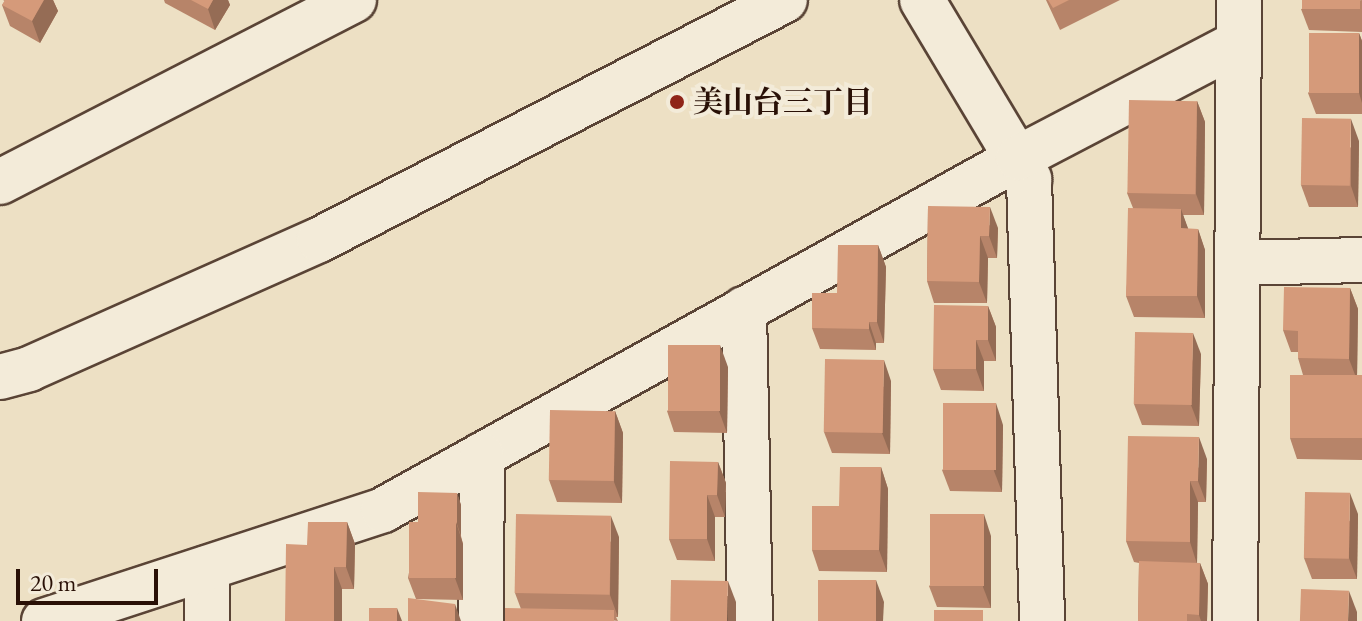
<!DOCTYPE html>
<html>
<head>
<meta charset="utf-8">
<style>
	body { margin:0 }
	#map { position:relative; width:1362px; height:621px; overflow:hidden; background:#ede0c4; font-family:"EB Garamond","Noto Serif JP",serif }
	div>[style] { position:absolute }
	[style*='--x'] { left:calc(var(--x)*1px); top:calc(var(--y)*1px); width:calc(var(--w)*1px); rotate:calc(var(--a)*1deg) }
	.roads { filter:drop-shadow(2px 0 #5a4436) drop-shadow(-2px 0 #5a4436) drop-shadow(0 2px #5a4436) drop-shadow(0 -2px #5a4436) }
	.minor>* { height:44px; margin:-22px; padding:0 22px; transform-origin:22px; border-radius:22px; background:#f3ebd9 }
	.wall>* { inset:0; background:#b78469 }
	.shaded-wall>* { inset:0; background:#956c55 }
	.building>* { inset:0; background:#d59a7a; transform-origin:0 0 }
	.dots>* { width:22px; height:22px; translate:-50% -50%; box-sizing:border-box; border:4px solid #f3ebd9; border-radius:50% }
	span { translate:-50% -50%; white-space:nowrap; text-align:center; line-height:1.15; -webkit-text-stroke:8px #f3ebd9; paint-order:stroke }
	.poi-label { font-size:30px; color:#291006; font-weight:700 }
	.left { translate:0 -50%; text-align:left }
	.scale { position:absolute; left:16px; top:569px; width:142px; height:36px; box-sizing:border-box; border:4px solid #291006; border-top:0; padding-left:10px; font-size:24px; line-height:28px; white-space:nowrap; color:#291006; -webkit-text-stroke:6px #f3ebd9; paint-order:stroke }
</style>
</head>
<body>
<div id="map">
	<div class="roads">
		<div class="minor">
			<i style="--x:922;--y:0;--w:209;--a:59.1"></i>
			<i style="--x:1029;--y:179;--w:442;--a:88.3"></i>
			<i style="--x:0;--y:182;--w:398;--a:-27.2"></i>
			<i style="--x:1239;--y:263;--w:123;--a:-1.4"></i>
			<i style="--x:744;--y:309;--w:312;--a:88.9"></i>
			<i style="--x:0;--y:377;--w:30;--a:-15"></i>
			<i style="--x:29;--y:369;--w:317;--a:-24"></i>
			<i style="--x:319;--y:240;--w:524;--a:-27.25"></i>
			<i style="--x:207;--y:568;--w:53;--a:90"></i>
			<i style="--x:44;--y:621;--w:357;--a:-18.1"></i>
			<i style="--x:383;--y:510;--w:726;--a:-29"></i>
			<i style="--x:1018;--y:158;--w:248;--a:-27.6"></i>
			<i style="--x:481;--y:621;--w:166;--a:-89.7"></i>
			<i style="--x:1235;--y:621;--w:621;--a:-89.63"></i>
		</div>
	</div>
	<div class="wall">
		<i style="clip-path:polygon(3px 0,53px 0,58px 11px,40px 43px,10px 26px,2px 5px,5px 1px)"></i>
		<i style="clip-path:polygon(164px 0,228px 0,230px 5px,215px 30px,165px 3px)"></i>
		<i style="clip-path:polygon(1046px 0,1120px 0,1060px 30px)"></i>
		<i style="clip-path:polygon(1362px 0,1362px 32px,1309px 30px,1301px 9px)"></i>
		<i style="clip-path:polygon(1359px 33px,1362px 41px,1362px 114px,1316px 114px,1308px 93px)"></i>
		<i style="clip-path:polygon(1197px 101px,1205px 122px,1204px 215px,1183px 215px,1188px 229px,1198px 229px,1205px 250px,1205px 318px,1134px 317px,1126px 296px,1133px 208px,1127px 193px)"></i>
		<i style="clip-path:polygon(1359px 141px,1358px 207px,1309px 207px,1301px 185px)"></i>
		<i style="clip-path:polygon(928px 206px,998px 228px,997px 258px,988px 258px,987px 303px,934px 303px,927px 281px)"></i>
		<i style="clip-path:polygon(878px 245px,886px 267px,884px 343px,876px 343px,876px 350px,820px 349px,812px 328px,837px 293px)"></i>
		<i style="clip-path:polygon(1350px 288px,1358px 309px,1357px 375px,1362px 375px,1362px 460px,1297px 459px,1290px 438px,1303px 375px,1298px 358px,1298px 352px,1291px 352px,1283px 330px)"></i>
		<i style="clip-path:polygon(988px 306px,996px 327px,996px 361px,984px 361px,984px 391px,941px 390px,933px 369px)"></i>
		<i style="clip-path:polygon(1201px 354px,1199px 426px,1142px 425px,1134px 404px)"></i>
		<i style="clip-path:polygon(728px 367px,727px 433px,674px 432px,667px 411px)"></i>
		<i style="clip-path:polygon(891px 381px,890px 454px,832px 453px,824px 432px)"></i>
		<i style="clip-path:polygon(615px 411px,623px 433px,622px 503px,557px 502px,549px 480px)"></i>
		<i style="clip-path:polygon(1003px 425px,1002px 492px,950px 491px,942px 470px)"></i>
		<i style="clip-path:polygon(1207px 459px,1206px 502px,1198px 502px,1197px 563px,1200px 563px,1208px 584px,1207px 621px,1138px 621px,1139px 563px,1134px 562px,1126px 541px)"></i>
		<i style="clip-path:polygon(718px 462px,726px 483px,725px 517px,715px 517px,715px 561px,677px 560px,669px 539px)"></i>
		<i style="clip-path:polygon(881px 467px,888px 489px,887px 572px,819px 571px,812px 550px,839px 506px)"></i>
		<i style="clip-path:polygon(457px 493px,461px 505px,461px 536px,463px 544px,463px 600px,416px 599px,408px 578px,418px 522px)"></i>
		<i style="clip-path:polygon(1358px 514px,1357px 579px,1312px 579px,1304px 558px)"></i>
		<i style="clip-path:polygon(347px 522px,355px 544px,354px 589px,342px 589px,342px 621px,285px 621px,307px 545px)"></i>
		<i style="clip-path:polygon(991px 536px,991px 608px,937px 607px,929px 586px)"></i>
		<i style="clip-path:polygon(619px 537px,618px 617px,616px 617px,618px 621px,521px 609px,515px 593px)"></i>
	</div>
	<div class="shaded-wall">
		<i style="clip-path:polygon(43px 0,53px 0,58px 11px,40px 43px,32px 21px)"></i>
		<i style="clip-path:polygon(213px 0,228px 0,230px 5px,215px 30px,208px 9px)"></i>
		<i style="clip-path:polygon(1359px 33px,1362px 41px,1362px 103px,1359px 93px)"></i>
		<i style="clip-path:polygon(1197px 101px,1205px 122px,1204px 215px,1196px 194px)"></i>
		<i style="clip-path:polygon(1351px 119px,1359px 141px,1358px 207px,1351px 186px)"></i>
		<i style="clip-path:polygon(990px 207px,998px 228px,997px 258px,989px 236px)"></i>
		<i style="clip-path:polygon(1181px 209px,1189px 231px,1181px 228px)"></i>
		<i style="clip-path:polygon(1198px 229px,1205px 250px,1205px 318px,1197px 296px)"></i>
		<i style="clip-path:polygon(980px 236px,988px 258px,987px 303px,979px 282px)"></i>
		<i style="clip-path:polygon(878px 245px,886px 267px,884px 343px,877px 322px)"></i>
		<i style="clip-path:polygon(1350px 288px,1358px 309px,1357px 380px,1349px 359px)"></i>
		<i style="clip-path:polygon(988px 306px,996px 327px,996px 361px,988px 340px)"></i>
		<i style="clip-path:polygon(869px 322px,876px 343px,876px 350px,869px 329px)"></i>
		<i style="clip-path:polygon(1193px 333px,1201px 354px,1199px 426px,1191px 405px)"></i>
		<i style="clip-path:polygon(976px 340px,984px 361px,984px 391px,976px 369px)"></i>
		<i style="clip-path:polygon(720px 345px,728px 367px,727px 433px,719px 411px)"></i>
		<i style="clip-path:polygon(884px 360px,891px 381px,890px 454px,882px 433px)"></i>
		<i style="clip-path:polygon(996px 403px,1003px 425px,1002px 492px,994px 471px)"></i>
		<i style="clip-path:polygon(615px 411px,623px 433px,622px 503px,614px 482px)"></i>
		<i style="clip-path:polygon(1199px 437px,1207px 459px,1206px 502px,1198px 481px)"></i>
		<i style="clip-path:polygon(718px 462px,726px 483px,725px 517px,717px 495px)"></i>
		<i style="clip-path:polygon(881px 467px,888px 489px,887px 572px,879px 550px)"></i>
		<i style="clip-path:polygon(1190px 481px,1198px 502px,1197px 564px,1190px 542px)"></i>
		<i style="clip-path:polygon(457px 493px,461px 505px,461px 536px,457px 524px)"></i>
		<i style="clip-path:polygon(1350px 493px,1358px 514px,1357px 579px,1349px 558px)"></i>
		<i style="clip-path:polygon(707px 495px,715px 517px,715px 561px,707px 539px)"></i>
		<i style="clip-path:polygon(984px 514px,991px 536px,991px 608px,983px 587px)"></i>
		<i style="clip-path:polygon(611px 516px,619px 537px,618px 617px,610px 595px)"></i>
		<i style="clip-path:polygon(347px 522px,355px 544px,354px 589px,346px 567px)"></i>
		<i style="clip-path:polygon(456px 522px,463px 544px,463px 600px,455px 578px)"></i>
		<i style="clip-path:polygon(1200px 563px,1208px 584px,1207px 621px,1201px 621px,1199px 615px)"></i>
		<i style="clip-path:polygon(334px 567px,342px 589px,342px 621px,334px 621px)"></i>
		<i style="clip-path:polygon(876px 580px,884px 602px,883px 621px,875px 621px)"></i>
		<i style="clip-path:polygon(728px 581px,736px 602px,736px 621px,728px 621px)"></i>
		<i style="clip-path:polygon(1349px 591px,1357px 612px,1357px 621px,1348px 621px)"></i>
		<i style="clip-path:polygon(455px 604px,461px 621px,455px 621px)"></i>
		<i style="clip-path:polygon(397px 608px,402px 621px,397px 621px)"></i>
	</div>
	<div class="building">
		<i style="clip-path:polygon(5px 0,44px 0,32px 21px,2px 5px)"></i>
		<i style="clip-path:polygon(191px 0,213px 0,208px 9px)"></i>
		<i style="clip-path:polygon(1048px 0,1069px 0,1053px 8px)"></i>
		<i style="left:1302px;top:0;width:58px;height:9px"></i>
		<i style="left:1309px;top:33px;width:50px;height:60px"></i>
		<i style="left:1129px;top:100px;width:68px;height:93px;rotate:1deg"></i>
		<i style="left:1302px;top:118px;width:49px;height:67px;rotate:1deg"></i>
		<i style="clip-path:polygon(928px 206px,990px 207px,989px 236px,980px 236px,979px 282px,927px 281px)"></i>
		<i style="clip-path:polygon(1128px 208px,1181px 209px,1181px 228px,1198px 229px,1197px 296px,1126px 296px)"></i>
		<i style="clip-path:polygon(838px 245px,878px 245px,877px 322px,869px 322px,869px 329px,812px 328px,812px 293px,837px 293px)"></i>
		<i style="clip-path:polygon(1284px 287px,1350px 288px,1349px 359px,1298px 358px,1298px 331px,1283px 330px)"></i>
		<i style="clip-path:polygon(934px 305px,988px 306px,988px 340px,976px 340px,976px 369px,933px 369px)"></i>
		<i style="left:1135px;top:332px;width:58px;height:72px;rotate:1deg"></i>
		<i style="left:668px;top:345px;width:52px;height:66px"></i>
		<i style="left:825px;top:359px;width:59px;height:73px;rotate:1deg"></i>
		<i style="left:1290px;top:375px;width:72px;height:63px"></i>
		<i style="left:943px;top:403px;width:53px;height:67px"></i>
		<i style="left:550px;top:410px;width:65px;height:70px;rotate:1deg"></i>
		<i style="clip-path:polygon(1128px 436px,1199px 437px,1198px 481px,1190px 481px,1190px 542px,1126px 541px)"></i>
		<i style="clip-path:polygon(670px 461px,718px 462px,717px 495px,707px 495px,707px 539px,669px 539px)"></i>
		<i style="clip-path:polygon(840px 467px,881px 467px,879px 550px,812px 550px,812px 506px,839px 506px)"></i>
		<i style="clip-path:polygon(418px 492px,457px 493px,457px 524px,456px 522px,418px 522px)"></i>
		<i style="left:1305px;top:492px;width:45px;height:66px;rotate:1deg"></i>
		<i style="left:516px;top:514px;width:95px;height:79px;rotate:1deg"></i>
		<i style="left:930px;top:514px;width:54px;height:72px"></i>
		<i style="clip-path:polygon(308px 522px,347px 522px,346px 567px,334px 567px,334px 621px,285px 621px,286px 544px,307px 545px)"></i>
		<i style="left:409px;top:522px;width:47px;height:56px"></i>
		<i style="clip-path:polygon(1139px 561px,1200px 563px,1199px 615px,1187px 614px,1187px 621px,1138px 621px)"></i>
		<i style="left:671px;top:580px;width:57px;height:41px;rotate:1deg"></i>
		<i style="left:818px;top:580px;width:58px;height:41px"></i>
		<i style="left:1301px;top:589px;width:48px;height:32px;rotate:2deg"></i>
		<i style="clip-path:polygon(408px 598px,455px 604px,455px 621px,408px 621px)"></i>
		<i style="left:369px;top:608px;width:28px;height:13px"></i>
		<i style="clip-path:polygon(505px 608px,614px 610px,614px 621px,505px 621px)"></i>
		<i style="left:934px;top:610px;width:49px;height:11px"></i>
	</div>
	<div class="dots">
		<i style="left:677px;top:102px;background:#8f2418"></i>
	</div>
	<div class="poi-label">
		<span class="left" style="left:693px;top:102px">美山台三丁目</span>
	</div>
	<div class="scale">20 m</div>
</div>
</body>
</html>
